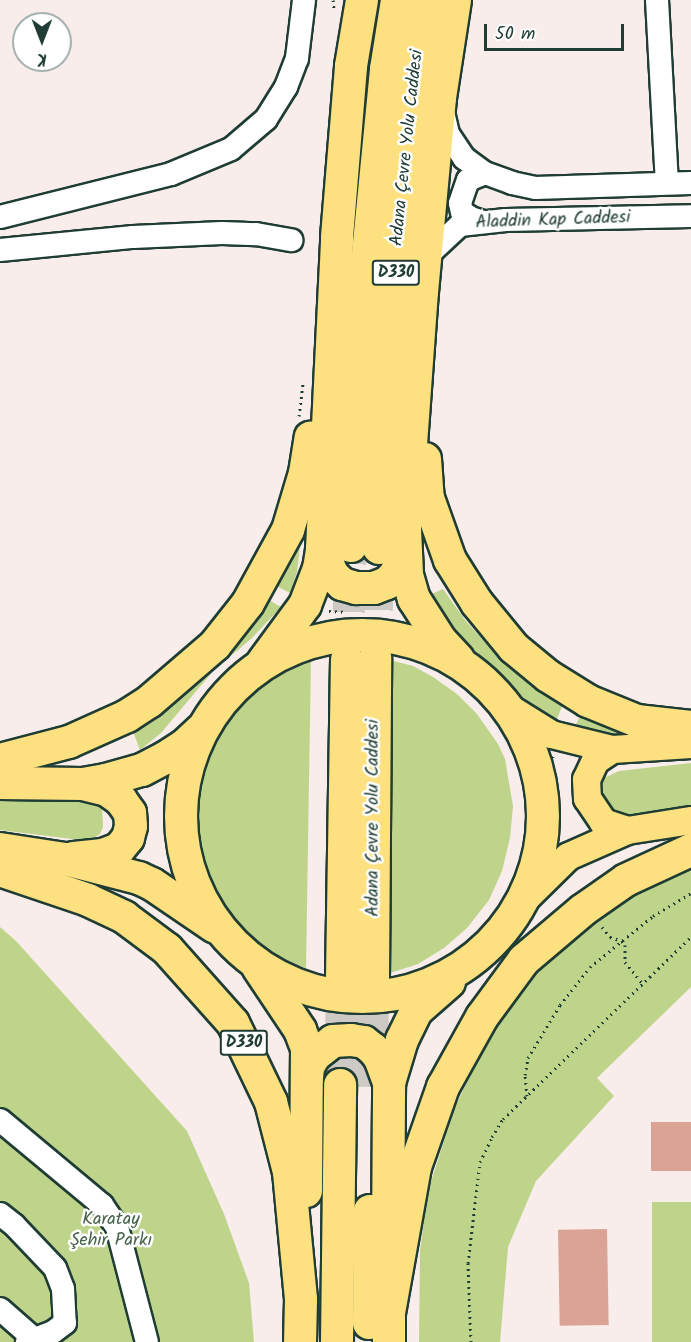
<!DOCTYPE html>
<html>
<head>
<meta charset="utf-8">
<style>
	body { margin:0 }
	#map { position:relative; width:691px; height:1342px; overflow:hidden; background:#f8edea; font-family:Kalam,sans-serif }
	div>[style] { position:absolute }
	[style*='--x'] { left:calc(var(--x)*1px); top:calc(var(--y)*1px); width:calc(var(--w)*1px); rotate:calc(var(--a)*1deg) }
	.green>* { inset:0; background:#bed48b; transform-origin:0 0 }
	.building>* { inset:0; background:#dba395; transform-origin:0 0 }
	.highway-tunnel>* { height:32px; margin-top:-16px; transform-origin:0; background:repeating-linear-gradient(90deg,#cdcac6 0 32px,transparent 0 48px) }
	.path>* { height:3px; margin-top:-1.5px; transform-origin:0; background:repeating-linear-gradient(90deg,#1f3d34 0 1.5px,transparent 0 6px) }
	.roads { filter:drop-shadow(2px 0 #1f3d34) drop-shadow(-2px 0 #1f3d34) drop-shadow(0 2px #1f3d34) drop-shadow(0 -2px #1f3d34) }
	.minor>* { height:22px; margin:-11px; padding:0 11px; transform-origin:11px; border-radius:11px; background:#fff }
	.major>* { height:27px; margin:-13.5px; padding:0 13.5px; transform-origin:13.5px; border-radius:13.5px; background:#fde080 }
	.highway>* { height:32px; margin:-16px; padding:0 16px; transform-origin:16px; border-radius:16px; background:#fde080 }
	.highway>.ring { margin:-16px; padding:0; box-sizing:content-box; background:none; border:32px solid #fde080; border-radius:50% }
	span { translate:-50% -50%; white-space:nowrap; text-align:center; line-height:1.15; -webkit-text-stroke:5px #fff; paint-order:stroke }
	.shield-label span { padding:2px 4px; background:#fff; border:2px solid; border-radius:4px; -webkit-text-stroke-width:0 }
	.shield-label { font-size:16px; color:#1f3d34; font-weight:700 }
	.street-label { font-size:18px; color:#1f3d34 }
	.park-label { font-size:18px; color:#47634a }
	.north { position:absolute; left:12px; top:12px; width:60px; height:60px; box-sizing:border-box; background:#fff; border:2px solid #a5b1ae; border-radius:50%; rotate:180deg; font-size:16px; font-weight:700; line-height:24px; text-align:center; color:#1f3d34 }
	.north::after { content:''; display:block; margin:auto; width:21px; height:27px; background:#1f3d34; clip-path:polygon(50% 0,100% 100%,50% 72%,0 100%) }
	.scale { position:absolute; left:484px; top:24px; width:140px; height:27px; box-sizing:border-box; border:3px solid #1f3d34; border-top:0; padding-left:8px; font-size:18px; line-height:21px; white-space:nowrap; color:#1f3d34; -webkit-text-stroke:4px #fff; paint-order:stroke }
</style>
</head>
<body>
<div id="map">
	<div class="green">
		<i style="clip-path:polygon(305px 504px,297px 572px,290px 593px,265px 580px)"></i>
		<i style="clip-path:polygon(443px 589px,465px 620px,499px 658px,530px 683px,563px 704px,555px 724px,523px 704px,494px 671px,457px 644px,418px 600px)"></i>
		<i style="clip-path:polygon(255px 592px,281px 607px,251px 639px,214px 670px,161px 733px,140px 750px,129px 721px)"></i>
		<i style="clip-path:polygon(311px 658px,306px 968px,288px 962px,244px 937px,224px 917px,204px 888px,196px 872px,188px 825px,191px 793px,199px 761px,212px 731px,234px 704px,257px 683px,282px 667px)"></i>
		<i style="clip-path:polygon(390px 660px,413px 666px,433px 677px,457px 694px,477px 714px,498px 744px,505px 759px,513px 806px,510px 838px,502px 871px,489px 900px,467px 928px,444px 948px,418px 964px,390px 973px)"></i>
		<i style="clip-path:polygon(581px 714px,632px 732px,617px 736px,583px 733px,574px 729px)"></i>
		<i style="clip-path:polygon(691px 763px,691px 808px,615px 818px,596px 789px,604px 778px,619px 771px)"></i>
		<i style="clip-path:polygon(0 795px,93px 800px,102px 807px,103px 827px,100px 834px,88px 841px,0 830px)"></i>
		<i style="clip-path:polygon(691px 869px,691px 987px,597px 1078px,614px 1096px,536px 1181px,508px 1247px,500px 1342px,419px 1342px,420px 1251px,428px 1191px,455px 1107px,490px 1034px,534px 974px,583px 930px,652px 885px)"></i>
		<i style="clip-path:polygon(0 927px,16px 941px,187px 1131px,224px 1214px,249px 1283px,254px 1342px,0 1342px)"></i>
		<i style="left:652px;top:1202px;width:39px;height:140px"></i>
	</div>
	<div class="building">
		<i style="left:651px;top:1122px;width:40px;height:49px"></i>
		<i style="left:607px;top:1229px;width:96px;height:49px;rotate:89deg"></i>
	</div>
	<div class="highway-tunnel">
		<i style="--x:375;--y:658;--w:110;--a:-87.9"></i>
		<i style="--x:347;--y:660;--w:114;--a:-88"></i>
		<i style="--x:340;--y:1085;--w:107;--a:-88.9"></i>
		<i style="--x:372;--y:1087;--w:109;--a:-89.5"></i>
	</div>
	<div class="path">
		<i style="--x:333;--y:0;--w:10;--a:84"></i>
		<i style="--x:299;--y:416;--w:35;--a:-83"></i>
		<i style="--x:329;--y:611;--w:17;--a:3"></i>
		<i style="--x:553;--y:756;--w:24;--a:99"></i>
		<i style="--x:549;--y:780;--w:25;--a:85"></i>
		<i style="--x:551;--y:805;--w:33;--a:76"></i>
		<i style="--x:602;--y:927;--w:13;--a:51"></i>
		<i style="--x:610;--y:937;--w:13;--a:18"></i>
		<i style="--x:622;--y:941;--w:5;--a:53"></i>
		<i style="--x:625;--y:945;--w:17;--a:90"></i>
		<i style="--x:625;--y:962;--w:28;--a:51"></i>
		<i style="--x:527;--y:1096;--w:21;--a:-95"></i>
		<i style="--x:525;--y:1075;--w:17;--a:-80"></i>
		<i style="--x:528;--y:1058;--w:62;--a:-58.9"></i>
		<i style="--x:560;--y:1005;--w:48;--a:-51.7"></i>
		<i style="--x:590;--y:967;--w:81;--a:-39"></i>
		<i style="--x:653;--y:916;--w:44;--a:-31.2"></i>
		<i style="--x:471;--y:1342;--w:79;--a:-92.2"></i>
		<i style="--x:468;--y:1263;--w:102;--a:-83.2"></i>
		<i style="--x:480;--y:1162;--w:28;--a:-64"></i>
		<i style="--x:492;--y:1137;--w:21;--a:-59"></i>
		<i style="--x:503;--y:1119;--w:262;--a:-44.1"></i>
	</div>
	<div class="roads">
		<div class="minor">
			<i style="--x:657;--y:0;--w:183;--a:86.9"></i>
			<i style="--x:443;--y:112;--w:23;--a:77"></i>
			<i style="--x:448;--y:134;--w:29;--a:56"></i>
			<i style="--x:464;--y:158;--w:26;--a:36"></i>
			<i style="--x:485;--y:173;--w:29;--a:20"></i>
			<i style="--x:512;--y:183;--w:24;--a:12"></i>
			<i style="--x:535;--y:188;--w:156;--a:-1.8"></i>
			<i style="--x:0;--y:217;--w:176;--a:-14.1"></i>
			<i style="--x:171;--y:174;--w:65;--a:-22.6"></i>
			<i style="--x:231;--y:149;--w:46;--a:-40.6"></i>
			<i style="--x:266;--y:119;--w:38;--a:-58"></i>
			<i style="--x:286;--y:87;--w:31;--a:-69"></i>
			<i style="--x:297;--y:58;--w:58;--a:-83.1"></i>
			<i style="--x:483;--y:222;--w:13;--a:-162"></i>
			<i style="--x:471;--y:218;--w:11;--a:-146"></i>
			<i style="--x:462;--y:212;--w:9;--a:-103"></i>
			<i style="--x:460;--y:203;--w:24;--a:-71"></i>
			<i style="--x:468;--y:180;--w:18;--a:-22"></i>
			<i style="--x:0;--y:250;--w:134;--a:-5.6"></i>
			<i style="--x:133;--y:237;--w:89;--a:-2.6"></i>
			<i style="--x:222;--y:233;--w:34;--a:2"></i>
			<i style="--x:256;--y:234;--w:36;--a:10"></i>
			<i style="--x:427;--y:263;--w:10;--a:-73"></i>
			<i style="--x:430;--y:253;--w:41;--a:-43"></i>
			<i style="--x:460;--y:225;--w:46;--a:-6.2"></i>
			<i style="--x:506;--y:220;--w:185;--a:-1.2"></i>
			<i style="--x:0;--y:1120;--w:133;--a:39.8"></i>
			<i style="--x:102;--y:1205;--w:27;--a:56"></i>
			<i style="--x:117;--y:1227;--w:119;--a:75.4"></i>
			<i style="--x:0;--y:1214;--w:18;--a:38"></i>
			<i style="--x:14;--y:1225;--w:59;--a:46.4"></i>
			<i style="--x:55;--y:1268;--w:22;--a:69"></i>
			<i style="--x:63;--y:1289;--w:34;--a:87"></i>
			<i style="--x:65;--y:1323;--w:15;--a:143"></i>
			<i style="--x:53;--y:1332;--w:28;--a:159"></i>
			<i style="--x:0;--y:1309;--w:44;--a:41.3"></i>
		</div>
		<div class="major">
			<i style="--x:506;--y:706;--w:53;--a:31.9"></i>
			<i style="--x:551;--y:734;--w:63;--a:13.8"></i>
			<i style="--x:612;--y:749;--w:79;--a:-3.6"></i>
			<i style="--x:612;--y:749;--w:20;--a:147"></i>
			<i style="--x:595;--y:760;--w:21;--a:115"></i>
			<i style="--x:586;--y:779;--w:19;--a:87"></i>
			<i style="--x:587;--y:798;--w:29;--a:56"></i>
			<i style="--x:603;--y:822;--w:25;--a:18"></i>
			<i style="--x:522;--y:901;--w:64;--a:-44.4"></i>
			<i style="--x:568;--y:856;--w:64;--a:-23.8"></i>
			<i style="--x:627;--y:830;--w:65;--a:-8.9"></i>
		</div>
		<div class="highway">
			<i style="--x:455;--y:0;--w:99;--a:98.7"></i>
			<i style="--x:440;--y:98;--w:194;--a:95.3"></i>
			<i style="--x:422;--y:291;--w:239;--a:94.1"></i>
			<i style="--x:405;--y:529;--w:46;--a:87.5"></i>
			<i style="--x:407;--y:575;--w:25;--a:74"></i>
			<i style="--x:414;--y:599;--w:50;--a:57.3"></i>
			<i style="--x:441;--y:641;--w:25;--a:47"></i>
			<i style="--x:425;--y:459;--w:39;--a:86"></i>
			<i style="--x:428;--y:498;--w:66;--a:70.5"></i>
			<i style="--x:450;--y:560;--w:51;--a:57.9"></i>
			<i style="--x:477;--y:603;--w:58;--a:50.6"></i>
			<i style="--x:514;--y:648;--w:44;--a:39.5"></i>
			<i style="--x:548;--y:676;--w:47;--a:32"></i>
			<i style="--x:588;--y:701;--w:53;--a:22.2"></i>
			<i style="--x:637;--y:721;--w:54;--a:6.3"></i>
			<i style="--x:351;--y:546;--w:262;--a:-86.9"></i>
			<i style="--x:365;--y:284;--w:216;--a:-84.4"></i>
			<i style="--x:386;--y:69;--w:70;--a:-80.9"></i>
			<i style="--x:379;--y:548;--w:307;--a:-86.4"></i>
			<i style="--x:398;--y:242;--w:243;--a:-83.9"></i>
			<i style="--x:322;--y:549;--w:27;--a:68"></i>
			<i style="--x:332;--y:574;--w:14;--a:45"></i>
			<i style="--x:342;--y:584;--w:15;--a:16"></i>
			<i style="--x:356;--y:588;--w:18;--a:0"></i>
			<i style="--x:374;--y:588;--w:14;--a:-21"></i>
			<i style="--x:387;--y:583;--w:13;--a:-45"></i>
			<i style="--x:396;--y:574;--w:28;--a:-71"></i>
			<i class="ring" style="left:181px;top:635px;width:330px;height:330px"></i>
			<i style="--x:263;--y:662;--w:71;--a:-53.6"></i>
			<i style="--x:305;--y:605;--w:39;--a:-69"></i>
			<i style="--x:319;--y:569;--w:20;--a:-81"></i>
			<i style="--x:322;--y:549;--w:312;--a:-87.2"></i>
			<i style="--x:337;--y:237;--w:172;--a:-85.3"></i>
			<i style="--x:351;--y:66;--w:67;--a:-80.5"></i>
			<i style="--x:0;--y:760;--w:71;--a:-14.6"></i>
			<i style="--x:69;--y:742;--w:64;--a:-24.1"></i>
			<i style="--x:127;--y:716;--w:27;--a:-33"></i>
			<i style="--x:150;--y:701;--w:86;--a:-40.7"></i>
			<i style="--x:215;--y:645;--w:53;--a:-51.8"></i>
			<i style="--x:248;--y:603;--w:83;--a:-61.3"></i>
			<i style="--x:288;--y:530;--w:59;--a:-73.4"></i>
			<i style="--x:305;--y:473;--w:36;--a:-81"></i>
			<i style="--x:0;--y:783;--w:83;--a:0.7"></i>
			<i style="--x:83;--y:784;--w:23;--a:-10"></i>
			<i style="--x:106;--y:780;--w:37;--a:-16"></i>
			<i style="--x:142;--y:770;--w:26;--a:-28"></i>
			<i style="--x:165;--y:758;--w:24;--a:-33"></i>
			<i style="--x:185;--y:745;--w:22;--a:-43"></i>
			<i style="--x:0;--y:849;--w:66;--a:8.7"></i>
			<i style="--x:65;--y:859;--w:76;--a:14.4"></i>
			<i style="--x:139;--y:878;--w:14;--a:25"></i>
			<i style="--x:152;--y:884;--w:76;--a:34.3"></i>
			<i style="--x:74;--y:858;--w:29;--a:-6"></i>
			<i style="--x:103;--y:855;--w:17;--a:-21"></i>
			<i style="--x:119;--y:849;--w:14;--a:-51"></i>
			<i style="--x:128;--y:838;--w:12;--a:-76"></i>
			<i style="--x:131;--y:826;--w:13;--a:-94"></i>
			<i style="--x:130;--y:813;--w:16;--a:-125"></i>
			<i style="--x:121;--y:800;--w:17;--a:-144"></i>
			<i style="--x:107;--y:790;--w:25;--a:-166"></i>
			<i style="--x:0;--y:870;--w:93;--a:18.8"></i>
			<i style="--x:88;--y:900;--w:40;--a:25"></i>
			<i style="--x:124;--y:917;--w:54;--a:36.7"></i>
			<i style="--x:167;--y:949;--w:99;--a:48.3"></i>
			<i style="--x:233;--y:1023;--w:88;--a:64.3"></i>
			<i style="--x:271;--y:1102;--w:72;--a:75.6"></i>
			<i style="--x:289;--y:1172;--w:128;--a:84.6"></i>
			<i style="--x:301;--y:1299;--w:43;--a:91.3"></i>
			<i style="--x:258;--y:967;--w:76;--a:56.3"></i>
			<i style="--x:300;--y:1030;--w:19;--a:69"></i>
			<i style="--x:307;--y:1048;--w:143;--a:90.4"></i>
			<i style="--x:342;--y:978;--w:318;--a:-89.1"></i>
			<i style="--x:373;--y:978;--w:320;--a:-89.6"></i>
			<i style="--x:307;--y:1078;--w:11;--a:-85"></i>
			<i style="--x:308;--y:1067;--w:13;--a:-61"></i>
			<i style="--x:314;--y:1056;--w:24;--a:-38"></i>
			<i style="--x:333;--y:1041;--w:18;--a:-3"></i>
			<i style="--x:351;--y:1040;--w:13;--a:9"></i>
			<i style="--x:364;--y:1042;--w:11;--a:38"></i>
			<i style="--x:373;--y:1049;--w:11;--a:52"></i>
			<i style="--x:380;--y:1058;--w:27;--a:70"></i>
			<i style="--x:388;--y:1242;--w:159;--a:-89.6"></i>
			<i style="--x:389;--y:1083;--w:45;--a:-73.2"></i>
			<i style="--x:402;--y:1040;--w:32;--a:-64"></i>
			<i style="--x:416;--y:1011;--w:44;--a:-41.3"></i>
			<i style="--x:389;--y:1292;--w:50;--a:90"></i>
			<i style="--x:389;--y:1313;--w:148;--a:-79.9"></i>
			<i style="--x:415;--y:1167;--w:85;--a:-70.7"></i>
			<i style="--x:443;--y:1087;--w:80;--a:-60.9"></i>
			<i style="--x:482;--y:1017;--w:71;--a:-53.6"></i>
			<i style="--x:524;--y:960;--w:77;--a:-40.3"></i>
			<i style="--x:583;--y:910;--w:52;--a:-34.9"></i>
			<i style="--x:626;--y:880;--w:72;--a:-24.8"></i>
			<i style="--x:369;--y:1323;--w:112;--a:-89.5"></i>
			<i style="--x:337;--y:1342;--w:257;--a:-89.3"></i>
		</div>
	</div>
	<div class="shield-label">
		<span style="left:396px;top:273px">D330</span>
		<span style="left:244px;top:1043px">D330</span>
	</div>
	<div class="street-label">
		<span style="left:408px;top:148px;rotate:-84deg">Adana Çevre Yolu Caddesi</span>
		<span style="left:553px;top:221px;rotate:-2deg">Aladdin Kap Caddesi</span>
		<span style="left:374px;top:818px;rotate:-90deg">Adana Çevre Yolu Caddesi</span>
	</div>
	<div class="park-label">
		<span style="left:111px;top:1231px">Karatay<br>Şehir Parkı</span>
	</div>
	<div class="north">K</div>
	<div class="scale">50 m</div>
</div>
</body>
</html>
